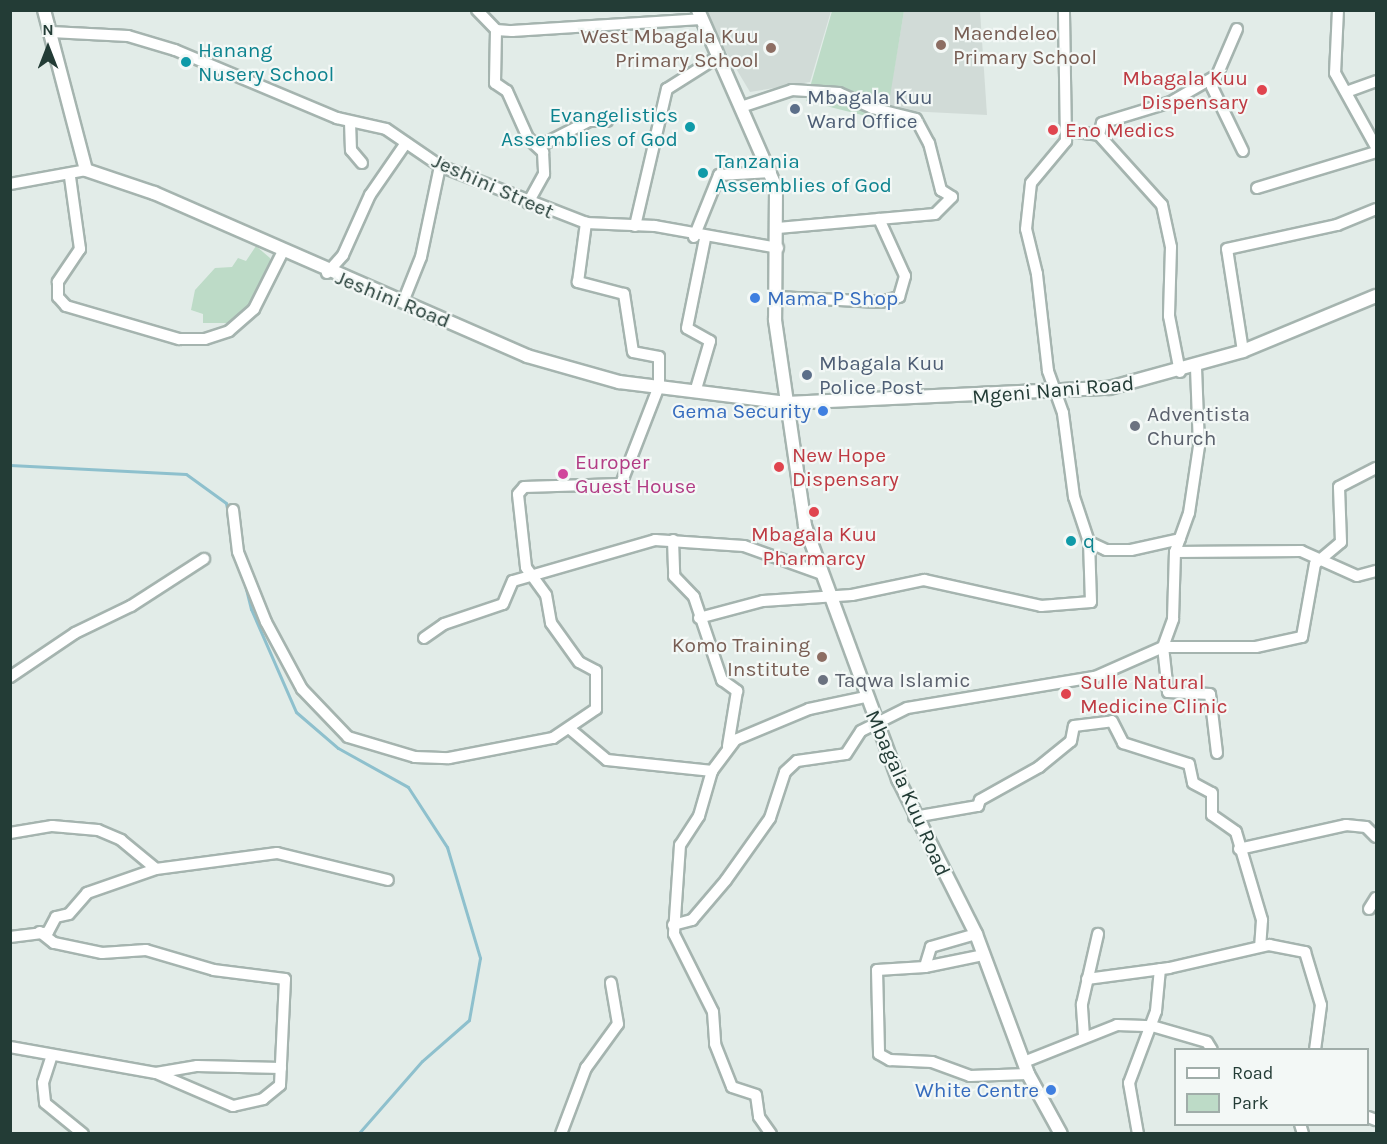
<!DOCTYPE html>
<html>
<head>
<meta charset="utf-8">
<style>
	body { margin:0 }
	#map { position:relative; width:1387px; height:1144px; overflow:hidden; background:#e2ece8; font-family:Karla,sans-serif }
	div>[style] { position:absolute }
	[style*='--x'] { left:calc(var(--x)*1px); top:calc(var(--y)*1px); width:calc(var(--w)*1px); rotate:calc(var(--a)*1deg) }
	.built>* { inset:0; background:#d1dbd7 }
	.green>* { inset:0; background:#bddbc7 }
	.stream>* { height:3px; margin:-1.5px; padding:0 1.5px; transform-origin:1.5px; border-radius:1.5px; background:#8ec0cd }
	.roads { filter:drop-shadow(2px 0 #a5b4af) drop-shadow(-2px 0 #a5b4af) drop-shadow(0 2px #a5b4af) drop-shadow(0 -2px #a5b4af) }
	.minor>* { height:10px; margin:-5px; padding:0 5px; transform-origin:5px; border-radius:5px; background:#fff }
	.tertiary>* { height:12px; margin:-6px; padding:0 6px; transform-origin:6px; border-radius:6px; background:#fff }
	.dots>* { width:16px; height:16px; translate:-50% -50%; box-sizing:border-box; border:3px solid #f3f8f6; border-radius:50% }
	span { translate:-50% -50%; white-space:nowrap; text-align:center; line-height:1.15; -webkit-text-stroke:4.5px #f3f8f6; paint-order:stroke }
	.education-label { font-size:21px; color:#785e54 }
	.left { translate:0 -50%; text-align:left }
	.right { translate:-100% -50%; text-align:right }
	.culture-label { font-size:21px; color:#0d838f }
	.health-label { font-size:21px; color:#be3a42 }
	.service-label { font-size:21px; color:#4e5e75 }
	.street-label { font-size:21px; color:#233c36 }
	.shop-label { font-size:21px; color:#366cbe }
	.worship-label { font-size:21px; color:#5b616d }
	.hotel-label { font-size:21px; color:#b23c85 }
	.frame { position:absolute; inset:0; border:12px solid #233c36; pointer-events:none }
	.legend { position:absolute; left:1174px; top:1048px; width:195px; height:78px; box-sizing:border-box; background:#f3f8f6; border:2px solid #a0ada9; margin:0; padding:8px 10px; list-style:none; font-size:18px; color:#233c36 }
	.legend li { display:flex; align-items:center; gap:12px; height:30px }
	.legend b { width:30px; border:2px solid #a0ada9 }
	.north { position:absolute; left:18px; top:18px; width:60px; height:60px; -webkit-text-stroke:4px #f3f8f6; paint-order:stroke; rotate:0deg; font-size:16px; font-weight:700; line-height:24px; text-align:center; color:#233c36 }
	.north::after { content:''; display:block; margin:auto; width:21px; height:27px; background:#233c36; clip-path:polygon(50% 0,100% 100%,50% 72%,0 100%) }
</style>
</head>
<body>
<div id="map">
	<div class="built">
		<i style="clip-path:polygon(708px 11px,831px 11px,810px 82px,750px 92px,716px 35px)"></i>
		<i style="clip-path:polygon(904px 11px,980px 11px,987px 115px,887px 110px)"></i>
	</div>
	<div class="green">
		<i style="clip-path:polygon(832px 11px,904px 11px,886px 121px,806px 101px)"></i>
		<i style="clip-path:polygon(256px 246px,270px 258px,271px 270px,257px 303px,234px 323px,203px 323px,203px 314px,191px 310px,195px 290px,215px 268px,232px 267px,238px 258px,246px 261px)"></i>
	</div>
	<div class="stream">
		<i style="--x:10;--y:465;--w:176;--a:2.9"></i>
		<i style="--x:186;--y:474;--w:49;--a:35.9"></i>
		<i style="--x:226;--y:503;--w:10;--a:79"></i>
		<i style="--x:244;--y:581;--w:29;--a:76"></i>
		<i style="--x:251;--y:609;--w:112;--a:66.4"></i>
		<i style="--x:296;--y:712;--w:55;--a:40.6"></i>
		<i style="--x:338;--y:748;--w:80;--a:29.1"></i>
		<i style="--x:408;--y:787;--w:72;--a:57"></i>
		<i style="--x:447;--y:847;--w:116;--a:73.4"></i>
		<i style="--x:480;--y:958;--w:63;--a:100.1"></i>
		<i style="--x:469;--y:1020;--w:62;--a:138.9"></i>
		<i style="--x:422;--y:1061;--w:97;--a:131.2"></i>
	</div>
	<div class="roads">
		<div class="minor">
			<i style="--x:477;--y:10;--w:28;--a:46"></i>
			<i style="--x:496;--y:30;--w:16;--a:4"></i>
			<i style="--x:512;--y:31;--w:189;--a:-3.6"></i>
			<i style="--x:1338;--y:10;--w:63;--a:92.7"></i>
			<i style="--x:1335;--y:73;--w:85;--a:61"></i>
			<i style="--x:1237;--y:29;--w:63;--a:113.3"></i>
			<i style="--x:1212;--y:87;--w:71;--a:64.2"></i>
			<i style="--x:496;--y:30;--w:53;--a:91.1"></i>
			<i style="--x:495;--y:83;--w:14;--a:34"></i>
			<i style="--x:507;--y:91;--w:51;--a:65.9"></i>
			<i style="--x:528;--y:138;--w:21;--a:43"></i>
			<i style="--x:543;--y:152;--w:22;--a:87"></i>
			<i style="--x:544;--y:174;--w:33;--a:119"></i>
			<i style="--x:51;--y:32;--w:77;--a:3"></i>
			<i style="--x:128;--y:36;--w:49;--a:16.6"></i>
			<i style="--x:175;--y:50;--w:176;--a:22.8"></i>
			<i style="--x:337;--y:118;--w:50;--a:12.7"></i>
			<i style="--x:386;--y:129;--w:65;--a:34.4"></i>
			<i style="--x:440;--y:166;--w:157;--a:21.3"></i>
			<i style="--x:586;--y:223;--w:69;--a:2.5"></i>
			<i style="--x:655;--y:226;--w:125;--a:10.1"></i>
			<i style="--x:1349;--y:91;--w:29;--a:-20"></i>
			<i style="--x:741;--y:107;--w:54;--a:-18.4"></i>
			<i style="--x:792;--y:90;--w:47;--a:3.7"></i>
			<i style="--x:839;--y:93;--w:36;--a:24"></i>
			<i style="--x:872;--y:108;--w:45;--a:14"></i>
			<i style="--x:916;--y:119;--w:27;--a:62"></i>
			<i style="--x:929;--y:143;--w:49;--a:75.7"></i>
			<i style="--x:941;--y:190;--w:13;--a:32"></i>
			<i style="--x:952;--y:197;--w:24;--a:135"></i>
			<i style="--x:935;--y:214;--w:158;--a:174.9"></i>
			<i style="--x:350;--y:122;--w:28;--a:88"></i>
			<i style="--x:351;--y:150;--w:17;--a:50"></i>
			<i style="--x:1067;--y:131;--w:32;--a:7"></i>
			<i style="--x:1099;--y:135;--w:94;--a:48"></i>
			<i style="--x:1162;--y:205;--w:43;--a:77.9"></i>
			<i style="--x:1171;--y:247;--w:69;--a:91.7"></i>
			<i style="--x:1169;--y:316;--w:57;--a:78.9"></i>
			<i style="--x:1099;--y:135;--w:12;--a:-76"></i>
			<i style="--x:1102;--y:123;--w:72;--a:-16.9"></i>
			<i style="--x:1171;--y:102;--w:50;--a:-30.2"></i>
			<i style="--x:540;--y:146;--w:55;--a:-27"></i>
			<i style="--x:589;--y:121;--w:18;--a:0"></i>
			<i style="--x:70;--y:177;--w:73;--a:82.1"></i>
			<i style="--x:80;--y:249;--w:40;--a:124"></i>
			<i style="--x:58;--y:282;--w:15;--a:90"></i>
			<i style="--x:58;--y:297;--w:12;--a:48"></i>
			<i style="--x:66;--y:306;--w:118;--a:16.3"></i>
			<i style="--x:179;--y:339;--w:26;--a:0"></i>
			<i style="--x:205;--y:339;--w:25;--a:-18"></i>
			<i style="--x:229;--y:331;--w:33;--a:-41"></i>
			<i style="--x:254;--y:309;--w:63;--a:-63.4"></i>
			<i style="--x:10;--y:184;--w:77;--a:-10.4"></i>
			<i style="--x:1257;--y:188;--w:124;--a:-16.8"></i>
			<i style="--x:635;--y:226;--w:141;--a:-76.9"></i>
			<i style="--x:667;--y:89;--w:58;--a:-32.3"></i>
			<i style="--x:694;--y:237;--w:67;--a:-68"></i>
			<i style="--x:719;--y:175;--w:52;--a:-3.3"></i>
			<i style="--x:327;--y:273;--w:24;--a:-48"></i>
			<i style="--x:343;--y:255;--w:66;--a:-65.8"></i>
			<i style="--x:370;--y:195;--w:63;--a:-55.3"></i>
			<i style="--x:776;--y:297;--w:105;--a:2.7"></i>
			<i style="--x:881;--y:302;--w:19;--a:-16"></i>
			<i style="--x:899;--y:297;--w:22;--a:-74"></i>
			<i style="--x:905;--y:276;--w:63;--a:-114.5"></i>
			<i style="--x:403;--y:302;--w:48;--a:-68.2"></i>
			<i style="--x:421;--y:257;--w:93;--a:-78.2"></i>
			<i style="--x:1243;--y:351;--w:103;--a:-98.9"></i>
			<i style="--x:1227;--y:249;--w:113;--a:-12.3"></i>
			<i style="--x:1337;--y:225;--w:42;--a:-22.3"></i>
			<i style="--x:696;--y:389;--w:50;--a:-73.7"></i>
			<i style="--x:710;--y:341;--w:26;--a:-151"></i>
			<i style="--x:687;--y:328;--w:91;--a:-78.6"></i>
			<i style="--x:233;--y:510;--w:42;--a:83.2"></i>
			<i style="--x:238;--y:552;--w:75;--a:68.2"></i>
			<i style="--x:266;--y:622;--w:76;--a:61.8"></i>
			<i style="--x:302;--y:689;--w:66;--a:46.2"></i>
			<i style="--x:348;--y:737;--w:70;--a:16.6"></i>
			<i style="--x:415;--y:757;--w:34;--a:2"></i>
			<i style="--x:449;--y:758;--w:106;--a:-10.9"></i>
			<i style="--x:553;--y:738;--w:52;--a:-34"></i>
			<i style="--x:596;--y:709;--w:38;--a:-90"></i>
			<i style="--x:596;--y:671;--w:19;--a:-152"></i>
			<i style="--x:579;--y:662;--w:48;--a:-125.7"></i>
			<i style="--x:551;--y:623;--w:28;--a:-100"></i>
			<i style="--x:546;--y:595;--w:34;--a:-126"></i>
			<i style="--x:526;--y:567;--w:73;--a:-96.3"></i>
			<i style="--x:518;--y:494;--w:9;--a:-49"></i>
			<i style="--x:524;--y:487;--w:97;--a:-1.8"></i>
			<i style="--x:621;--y:484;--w:105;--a:-68.8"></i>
			<i style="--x:659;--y:386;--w:29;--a:-90"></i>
			<i style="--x:659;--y:357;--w:26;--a:-169"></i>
			<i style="--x:633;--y:352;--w:59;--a:-98.8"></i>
			<i style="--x:624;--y:294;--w:48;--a:-165.4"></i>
			<i style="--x:578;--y:282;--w:60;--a:-82.3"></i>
			<i style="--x:673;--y:540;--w:36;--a:88"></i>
			<i style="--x:674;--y:576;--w:29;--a:46"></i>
			<i style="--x:694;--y:597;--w:88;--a:71.4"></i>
			<i style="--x:722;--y:680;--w:19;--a:36"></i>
			<i style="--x:737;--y:691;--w:56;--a:99.3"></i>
			<i style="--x:1089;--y:542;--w:19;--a:25"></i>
			<i style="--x:1106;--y:550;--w:25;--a:0"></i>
			<i style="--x:1131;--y:550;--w:50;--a:-12.7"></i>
			<i style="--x:1175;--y:552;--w:126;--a:-0.5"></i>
			<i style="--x:1301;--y:551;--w:61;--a:24.1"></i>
			<i style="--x:1357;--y:576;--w:20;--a:-15"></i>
			<i style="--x:699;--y:618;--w:66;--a:-14.9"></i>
			<i style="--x:763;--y:601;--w:89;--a:-3.9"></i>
			<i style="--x:852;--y:595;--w:74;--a:-11.8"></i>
			<i style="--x:924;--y:580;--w:120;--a:12.5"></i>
			<i style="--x:1041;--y:606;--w:50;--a:-4.6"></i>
			<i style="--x:1091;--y:602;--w:60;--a:-91.9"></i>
			<i style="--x:1089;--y:542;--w:47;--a:-108.4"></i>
			<i style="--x:1074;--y:497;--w:85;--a:-97.5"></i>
			<i style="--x:1063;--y:413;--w:45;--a:-109.7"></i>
			<i style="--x:1048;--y:371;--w:98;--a:-96.5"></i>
			<i style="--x:1037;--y:274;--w:46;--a:-103.7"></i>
			<i style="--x:1026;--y:229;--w:46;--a:-83.8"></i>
			<i style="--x:1031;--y:183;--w:55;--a:-50.2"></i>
			<i style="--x:1066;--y:141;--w:131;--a:-90.9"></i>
			<i style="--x:424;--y:638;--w:24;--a:-35"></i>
			<i style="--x:444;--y:624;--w:62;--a:-18.7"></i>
			<i style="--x:503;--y:604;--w:25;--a:-67"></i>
			<i style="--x:513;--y:581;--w:148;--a:-16.1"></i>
			<i style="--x:655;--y:540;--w:89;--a:3.9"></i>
			<i style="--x:744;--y:546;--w:83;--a:19.7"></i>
			<i style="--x:10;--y:677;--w:78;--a:-34.1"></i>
			<i style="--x:75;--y:633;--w:62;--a:-25.7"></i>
			<i style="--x:131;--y:606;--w:87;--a:-32.8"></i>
			<i style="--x:570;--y:729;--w:48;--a:40"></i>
			<i style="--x:607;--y:760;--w:106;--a:6"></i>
			<i style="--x:712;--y:771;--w:39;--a:-53"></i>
			<i style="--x:735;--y:740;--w:80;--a:-22.7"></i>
			<i style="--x:809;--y:709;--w:57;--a:-12.1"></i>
			<i style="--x:1217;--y:753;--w:59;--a:-96.8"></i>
			<i style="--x:1210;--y:694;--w:42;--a:-177.3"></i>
			<i style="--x:1168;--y:692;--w:45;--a:-96.3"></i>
			<i style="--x:1163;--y:647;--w:93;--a:0"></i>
			<i style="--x:1256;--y:647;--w:47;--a:-12.3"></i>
			<i style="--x:1302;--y:637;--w:74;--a:-79.9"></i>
			<i style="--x:1315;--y:564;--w:34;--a:-40"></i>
			<i style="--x:1341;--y:542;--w:55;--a:-92.1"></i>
			<i style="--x:1339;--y:487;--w:42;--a:-27.2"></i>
			<i style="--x:712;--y:771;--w:47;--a:106.1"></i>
			<i style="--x:699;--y:816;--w:35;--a:123"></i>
			<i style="--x:680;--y:845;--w:89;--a:93.9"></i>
			<i style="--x:674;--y:934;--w:87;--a:63.4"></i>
			<i style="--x:713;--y:1012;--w:32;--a:86"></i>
			<i style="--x:715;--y:1044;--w:46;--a:68.4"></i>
			<i style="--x:732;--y:1087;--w:25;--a:18"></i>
			<i style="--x:756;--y:1095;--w:22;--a:82"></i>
			<i style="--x:759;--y:1117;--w:21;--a:55"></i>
			<i style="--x:914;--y:817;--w:65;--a:-9.8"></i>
			<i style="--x:978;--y:806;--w:6;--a:-72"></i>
			<i style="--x:980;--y:800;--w:68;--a:-29.2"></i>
			<i style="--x:1039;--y:767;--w:41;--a:-39.1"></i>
			<i style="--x:1071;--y:741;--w:15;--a:-79"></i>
			<i style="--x:1074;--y:726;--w:38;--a:-7"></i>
			<i style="--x:1112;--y:721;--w:25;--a:63"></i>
			<i style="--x:1123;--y:743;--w:69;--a:17.7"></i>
			<i style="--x:1189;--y:764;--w:19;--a:78"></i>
			<i style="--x:1193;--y:783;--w:21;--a:28"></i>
			<i style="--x:1212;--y:793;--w:22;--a:90"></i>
			<i style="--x:1212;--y:815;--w:29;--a:35"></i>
			<i style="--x:1236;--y:832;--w:92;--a:73.5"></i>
			<i style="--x:1262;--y:920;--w:26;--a:94"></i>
			<i style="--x:10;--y:833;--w:43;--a:-9.5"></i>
			<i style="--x:52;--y:826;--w:46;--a:5"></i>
			<i style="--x:98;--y:830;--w:25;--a:23"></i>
			<i style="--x:121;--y:840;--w:45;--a:39.6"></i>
			<i style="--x:156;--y:869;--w:122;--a:-7.5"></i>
			<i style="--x:277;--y:853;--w:114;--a:13.7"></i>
			<i style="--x:1239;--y:849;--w:110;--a:-12.6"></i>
			<i style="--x:1346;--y:825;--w:20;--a:6"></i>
			<i style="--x:1366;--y:827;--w:14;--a:45"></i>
			<i style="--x:1369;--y:909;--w:13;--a:-58"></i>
			<i style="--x:673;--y:925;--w:20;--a:-15"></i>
			<i style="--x:692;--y:920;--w:52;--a:-49.6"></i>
			<i style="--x:726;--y:880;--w:76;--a:-54.6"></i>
			<i style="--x:770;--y:818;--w:48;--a:-71.9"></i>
			<i style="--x:785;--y:772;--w:16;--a:-43"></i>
			<i style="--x:797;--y:761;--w:49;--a:-8.1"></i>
			<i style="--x:846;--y:754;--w:27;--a:-57"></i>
			<i style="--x:861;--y:731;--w:51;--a:-26.6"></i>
			<i style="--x:907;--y:708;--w:191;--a:-9.4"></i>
			<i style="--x:1095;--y:677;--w:74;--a:-23.8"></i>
			<i style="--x:1163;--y:647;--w:30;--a:-70"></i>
			<i style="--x:1173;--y:619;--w:67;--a:-88.3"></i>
			<i style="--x:1175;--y:552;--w:41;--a:-70.3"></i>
			<i style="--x:1189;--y:513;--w:68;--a:-81.5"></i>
			<i style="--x:1199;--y:446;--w:79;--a:-92.2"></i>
			<i style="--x:976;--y:934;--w:47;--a:163.9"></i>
			<i style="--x:931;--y:947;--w:21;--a:107"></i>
			<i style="--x:925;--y:967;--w:48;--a:176.4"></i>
			<i style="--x:877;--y:970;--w:84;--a:88.6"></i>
			<i style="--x:879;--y:1054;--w:13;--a:29"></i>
			<i style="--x:890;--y:1060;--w:42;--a:2.7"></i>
			<i style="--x:932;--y:1062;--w:40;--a:20.2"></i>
			<i style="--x:970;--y:1076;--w:58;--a:-2"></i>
			<i style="--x:10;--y:937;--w:38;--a:-7"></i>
			<i style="--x:48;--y:932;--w:17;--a:-62"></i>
			<i style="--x:56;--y:917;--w:13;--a:-13"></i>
			<i style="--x:69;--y:914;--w:28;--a:-49"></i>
			<i style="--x:87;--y:893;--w:73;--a:-19.2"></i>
			<i style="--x:925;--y:967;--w:59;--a:-11.7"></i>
			<i style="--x:1087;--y:979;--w:83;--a:-7.6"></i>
			<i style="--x:1169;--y:968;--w:103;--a:-13"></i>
			<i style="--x:1269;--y:945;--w:37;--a:11"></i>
			<i style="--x:1305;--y:952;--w:55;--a:73.2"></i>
			<i style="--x:1321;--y:1005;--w:45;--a:97.6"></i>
			<i style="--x:1084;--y:1036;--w:32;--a:-94"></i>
			<i style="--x:1082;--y:1004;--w:72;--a:-77.1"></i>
			<i style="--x:10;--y:1047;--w:148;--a:10.1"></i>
			<i style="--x:156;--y:1073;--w:84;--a:23.2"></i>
			<i style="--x:233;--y:1106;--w:31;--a:-13"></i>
			<i style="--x:263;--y:1099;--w:22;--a:-39"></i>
			<i style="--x:280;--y:1085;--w:106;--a:-87.3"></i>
			<i style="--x:285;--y:979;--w:72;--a:-172.8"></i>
			<i style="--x:214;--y:970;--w:71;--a:-163.6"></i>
			<i style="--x:146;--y:950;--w:44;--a:176.1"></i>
			<i style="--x:102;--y:953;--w:49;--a:-168.2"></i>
			<i style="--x:54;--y:943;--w:18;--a:-142"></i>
			<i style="--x:52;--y:1055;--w:29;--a:108"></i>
			<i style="--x:43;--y:1083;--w:20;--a:84"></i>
			<i style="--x:45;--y:1103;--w:49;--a:39.2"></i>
			<i style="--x:1024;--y:1062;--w:100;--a:-21.7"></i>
			<i style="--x:1117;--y:1025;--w:35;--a:2"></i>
			<i style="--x:1152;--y:1026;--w:57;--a:16.2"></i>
			<i style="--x:1207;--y:1042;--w:9;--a:58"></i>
			<i style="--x:156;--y:1073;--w:42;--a:-9.7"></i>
			<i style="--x:197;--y:1066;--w:84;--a:1.4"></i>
			<i style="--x:1368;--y:1117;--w:9;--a:21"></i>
			<i style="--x:1300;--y:1124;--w:10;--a:73"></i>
			<i style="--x:561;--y:1134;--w:71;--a:-69.3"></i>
			<i style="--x:586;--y:1068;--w:54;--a:-54"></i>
			<i style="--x:618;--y:1024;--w:42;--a:-99.7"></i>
			<i style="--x:1138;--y:1134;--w:52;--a:-100"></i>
			<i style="--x:1129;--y:1083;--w:77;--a:-69.4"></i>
			<i style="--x:1156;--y:1011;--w:42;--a:-84.6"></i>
		</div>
		<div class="tertiary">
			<i style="--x:44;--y:10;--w:165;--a:75.3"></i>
			<i style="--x:86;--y:170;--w:72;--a:18.7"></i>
			<i style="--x:154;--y:193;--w:407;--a:23.6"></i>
			<i style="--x:527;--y:356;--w:96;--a:15.8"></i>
			<i style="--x:619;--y:382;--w:169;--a:7.1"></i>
			<i style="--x:787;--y:403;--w:322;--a:-2.7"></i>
			<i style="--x:1109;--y:388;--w:139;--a:-15.4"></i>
			<i style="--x:1243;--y:351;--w:144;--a:-22.5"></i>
			<i style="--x:698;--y:10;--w:194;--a:66.3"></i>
			<i style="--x:776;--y:188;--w:132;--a:90.4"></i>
			<i style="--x:775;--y:320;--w:208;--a:81.7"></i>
			<i style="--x:805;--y:526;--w:270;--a:69.8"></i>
			<i style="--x:898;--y:779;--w:174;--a:63.3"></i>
			<i style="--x:976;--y:934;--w:149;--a:69.6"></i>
			<i style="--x:1028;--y:1074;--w:68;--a:61.2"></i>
		</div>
	</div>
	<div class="dots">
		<i style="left:941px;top:45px;background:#8d6e63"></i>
		<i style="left:771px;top:48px;background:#8d6e63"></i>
		<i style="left:186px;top:62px;background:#0f9aa8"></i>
		<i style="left:1262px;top:90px;background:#e0444e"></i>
		<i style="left:795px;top:109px;background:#5c6f8a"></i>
		<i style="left:690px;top:127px;background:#0f9aa8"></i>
		<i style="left:1053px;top:130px;background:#e0444e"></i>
		<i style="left:703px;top:173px;background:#0f9aa8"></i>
		<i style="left:755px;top:298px;background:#3f7fe0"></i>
		<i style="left:807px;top:375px;background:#5c6f8a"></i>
		<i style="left:823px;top:411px;background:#3f7fe0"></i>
		<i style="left:1135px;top:426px;background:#6b7280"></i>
		<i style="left:779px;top:467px;background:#e0444e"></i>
		<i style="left:563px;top:474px;background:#d1479c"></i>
		<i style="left:814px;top:512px;background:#e0444e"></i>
		<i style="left:1071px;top:541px;background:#0f9aa8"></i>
		<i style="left:822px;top:657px;background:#8d6e63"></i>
		<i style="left:823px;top:680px;background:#6b7280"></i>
		<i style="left:1066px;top:694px;background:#e0444e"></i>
		<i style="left:1051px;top:1090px;background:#3f7fe0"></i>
	</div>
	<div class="education-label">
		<span class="left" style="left:953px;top:45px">Maendeleo<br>Primary School</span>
		<span class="right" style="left:759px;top:48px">West Mbagala Kuu<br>Primary School</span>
		<span class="right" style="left:810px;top:657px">Komo Training<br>Institute</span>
	</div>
	<div class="culture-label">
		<span class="left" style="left:198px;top:62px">Hanang<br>Nusery School</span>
		<span class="right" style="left:678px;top:127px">Evangelistics<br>Assemblies of God</span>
		<span class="left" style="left:715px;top:173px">Tanzania<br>Assemblies of God</span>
		<span class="left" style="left:1083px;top:541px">q</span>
	</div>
	<div class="health-label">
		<span class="right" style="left:1248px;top:90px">Mbagala Kuu<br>Dispensary</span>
		<span class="left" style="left:1065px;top:130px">Eno Medics</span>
		<span class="left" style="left:792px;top:467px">New Hope<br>Dispensary</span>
		<span style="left:814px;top:546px">Mbagala Kuu<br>Pharmarcy</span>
		<span class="left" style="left:1080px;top:694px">Sulle Natural<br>Medicine Clinic</span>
	</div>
	<div class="service-label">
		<span class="left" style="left:807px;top:109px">Mbagala Kuu<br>Ward Office</span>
		<span class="left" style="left:819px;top:375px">Mbagala Kuu<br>Police Post</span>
	</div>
	<div class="street-label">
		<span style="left:493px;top:186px;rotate:24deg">Jeshini Street</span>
		<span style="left:393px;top:299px;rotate:22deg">Jeshini Road</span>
		<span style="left:1053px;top:390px;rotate:-5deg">Mgeni Nani Road</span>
		<span style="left:908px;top:793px;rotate:66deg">Mbagala Kuu Road</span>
	</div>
	<div class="shop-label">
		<span class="left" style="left:767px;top:298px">Mama P Shop</span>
		<span class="right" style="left:811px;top:411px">Gema Security</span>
		<span class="right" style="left:1039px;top:1090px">White Centre</span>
	</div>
	<div class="worship-label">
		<span class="left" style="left:1147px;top:426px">Adventista<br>Church</span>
		<span class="left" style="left:835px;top:680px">Taqwa Islamic</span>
	</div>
	<div class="hotel-label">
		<span class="left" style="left:575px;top:474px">Europer<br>Guest House</span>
	</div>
	<div class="frame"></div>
	<ul class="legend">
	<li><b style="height:8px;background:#fff"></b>Road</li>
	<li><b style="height:16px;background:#bddbc7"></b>Park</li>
	</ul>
	<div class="north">N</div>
</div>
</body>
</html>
